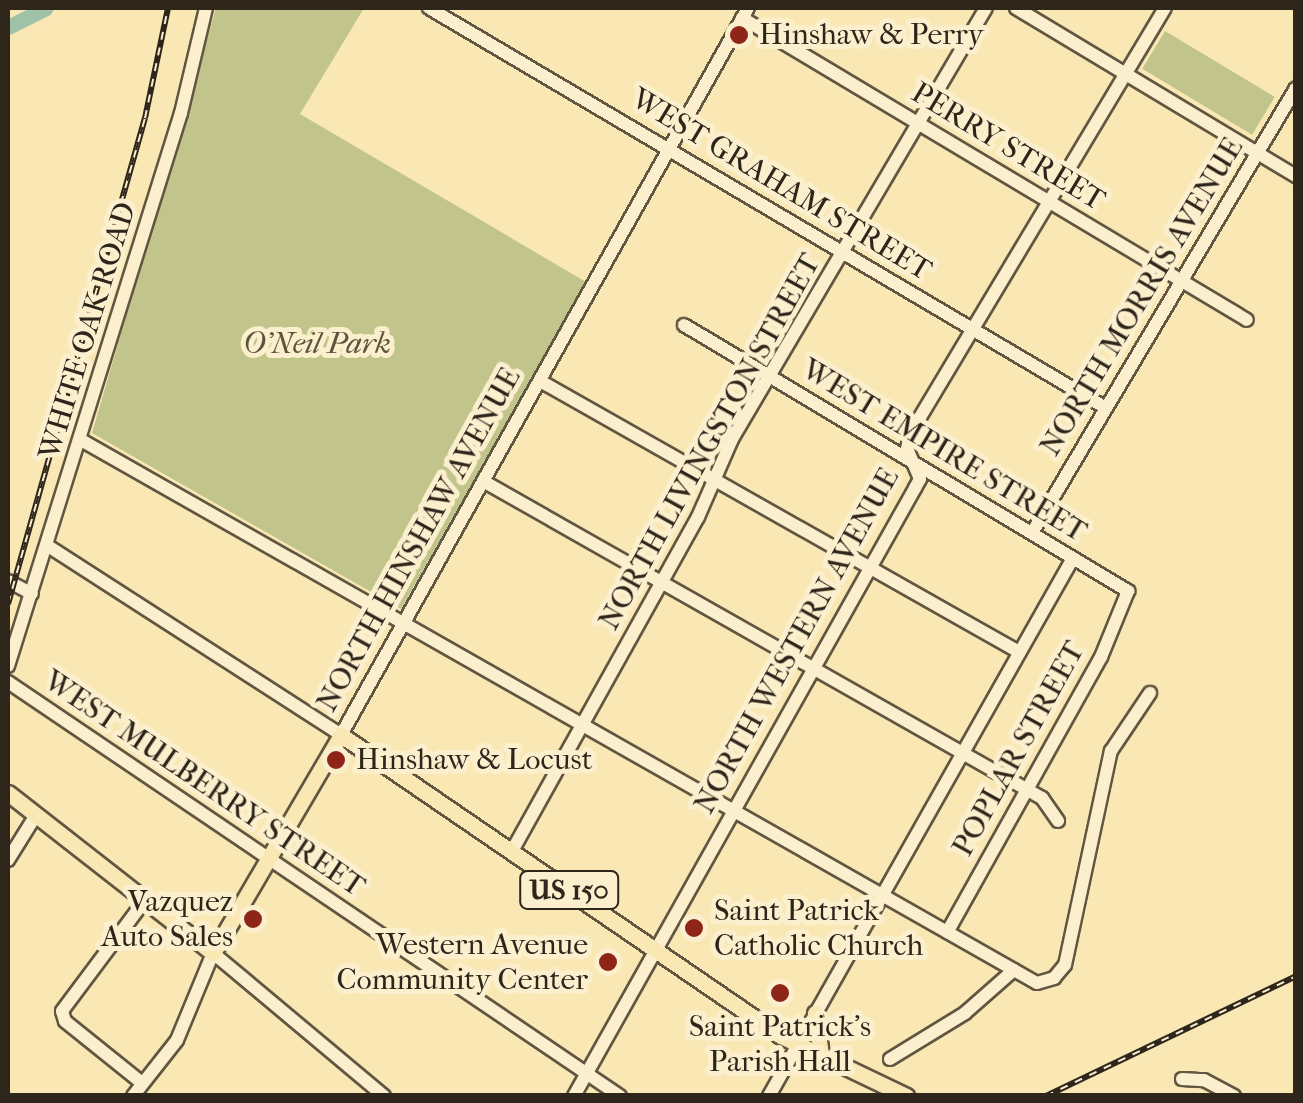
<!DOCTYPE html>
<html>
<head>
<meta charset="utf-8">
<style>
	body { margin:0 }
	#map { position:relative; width:1303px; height:1103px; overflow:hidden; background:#f9e7b4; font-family:"IM FELL French Canon",serif }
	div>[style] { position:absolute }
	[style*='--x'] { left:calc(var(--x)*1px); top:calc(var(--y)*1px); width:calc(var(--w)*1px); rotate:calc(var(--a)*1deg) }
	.green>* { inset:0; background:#c1c48b; transform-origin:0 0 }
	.river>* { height:15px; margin:-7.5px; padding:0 7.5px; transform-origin:7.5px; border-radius:7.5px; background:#9fc1a8 }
	.roads { filter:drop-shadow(2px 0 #615641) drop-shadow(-2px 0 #615641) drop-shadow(0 2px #615641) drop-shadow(0 -2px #615641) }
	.minor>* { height:12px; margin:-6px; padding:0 6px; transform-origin:6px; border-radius:6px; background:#fbefce }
	.major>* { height:15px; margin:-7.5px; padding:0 7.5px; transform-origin:7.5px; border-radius:7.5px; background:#f9e7b4 }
	.rail>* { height:6px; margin-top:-3px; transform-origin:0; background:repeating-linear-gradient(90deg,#fbefce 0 8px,#2e251b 0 16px); box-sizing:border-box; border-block:2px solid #2e251b }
	.dots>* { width:28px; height:28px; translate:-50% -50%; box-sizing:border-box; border:5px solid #fbefce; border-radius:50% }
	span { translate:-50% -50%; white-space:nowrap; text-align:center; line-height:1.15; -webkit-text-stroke:10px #fbefce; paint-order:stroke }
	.shield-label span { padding:2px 8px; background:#fbefce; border:2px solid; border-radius:8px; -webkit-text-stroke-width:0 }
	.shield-label { font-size:28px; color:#2e251b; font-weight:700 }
	.poi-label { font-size:30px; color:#2e251b }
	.left { translate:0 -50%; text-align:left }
	.right { translate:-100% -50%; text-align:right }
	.street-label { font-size:30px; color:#2e251b }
	.park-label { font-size:30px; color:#5a553d; font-style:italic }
	.frame { position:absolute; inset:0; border:10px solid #2e251b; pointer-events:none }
</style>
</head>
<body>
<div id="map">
	<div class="green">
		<i style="clip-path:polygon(216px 8px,364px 8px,300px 114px,586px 282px,401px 609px,92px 433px)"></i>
		<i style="left:1165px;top:31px;width:128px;height:44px;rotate:31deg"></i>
	</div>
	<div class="river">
		<i style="--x:8;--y:27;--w:42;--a:-26.6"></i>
	</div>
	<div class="roads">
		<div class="minor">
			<i style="--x:429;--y:8;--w:786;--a:30.58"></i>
			<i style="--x:1016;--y:8;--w:327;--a:31"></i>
			<i style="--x:742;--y:18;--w:588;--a:30.88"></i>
			<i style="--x:684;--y:325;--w:518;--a:30.93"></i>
			<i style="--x:1128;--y:591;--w:71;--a:112.2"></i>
			<i style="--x:1101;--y:657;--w:315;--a:119.2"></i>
			<i style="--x:540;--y:381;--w:550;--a:29.5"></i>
			<i style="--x:81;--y:440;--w:1099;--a:29.6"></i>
			<i style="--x:1037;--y:983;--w:18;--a:-16"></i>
			<i style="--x:1054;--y:978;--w:17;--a:-50"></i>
			<i style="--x:1065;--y:965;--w:219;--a:-77.9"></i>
			<i style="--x:1111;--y:751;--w:70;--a:-56.1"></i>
			<i style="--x:483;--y:481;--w:643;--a:29.56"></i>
			<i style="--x:1042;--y:798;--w:28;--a:55"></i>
			<i style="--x:1032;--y:533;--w:517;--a:-59.32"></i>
			<i style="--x:48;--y:546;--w:349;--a:32.8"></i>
			<i style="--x:341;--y:735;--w:833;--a:-60.76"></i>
			<i style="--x:8;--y:581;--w:27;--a:28"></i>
			<i style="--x:8;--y:666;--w:579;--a:-72.63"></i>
			<i style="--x:181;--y:113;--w:108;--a:-76.6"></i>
			<i style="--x:8;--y:682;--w:739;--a:34.08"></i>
			<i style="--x:512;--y:851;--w:382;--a:-60.9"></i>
			<i style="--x:698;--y:517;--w:85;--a:-66.4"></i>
			<i style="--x:732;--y:439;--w:500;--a:-59.49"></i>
			<i style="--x:8;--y:860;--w:53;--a:-58.1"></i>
			<i style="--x:890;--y:1059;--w:88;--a:-31.5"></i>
			<i style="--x:965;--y:1013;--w:65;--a:-41.3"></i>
			<i style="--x:1182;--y:1079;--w:22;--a:3"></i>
			<i style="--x:1204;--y:1080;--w:34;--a:28"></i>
			<i style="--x:142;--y:1083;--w:99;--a:-141.2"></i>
			<i style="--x:65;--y:1021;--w:10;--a:-107"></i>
			<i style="--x:62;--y:1011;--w:139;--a:-53.2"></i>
			<i style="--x:133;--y:1096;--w:71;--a:-51.8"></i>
			<i style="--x:177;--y:1040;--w:94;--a:-67.5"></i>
			<i style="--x:213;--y:953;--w:223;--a:39.9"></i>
			<i style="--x:574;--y:1096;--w:697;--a:-60.71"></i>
			<i style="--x:915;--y:488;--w:10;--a:-61"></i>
			<i style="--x:920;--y:479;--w:33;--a:-113"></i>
			<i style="--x:907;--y:449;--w:15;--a:-79"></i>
			<i style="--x:910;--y:434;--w:496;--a:-59.1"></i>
			<i style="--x:769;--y:1096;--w:618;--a:-60.53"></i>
		</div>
		<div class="major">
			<i style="--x:8;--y:793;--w:260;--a:38"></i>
			<i style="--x:213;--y:953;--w:253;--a:-59.6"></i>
			<i style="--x:341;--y:735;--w:533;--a:34.38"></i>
			<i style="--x:781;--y:1036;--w:139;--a:25.6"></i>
			<i style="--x:815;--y:1013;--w:41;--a:81.7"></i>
		</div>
	</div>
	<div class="rail">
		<i style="--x:8;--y:604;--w:505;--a:-74.26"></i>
		<i style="--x:145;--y:118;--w:112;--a:-78.2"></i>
		<i style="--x:1046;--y:1096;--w:277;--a:-25.6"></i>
	</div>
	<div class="dots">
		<i style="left:739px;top:35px;background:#8f2418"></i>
		<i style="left:336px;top:760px;background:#8f2418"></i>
		<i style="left:253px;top:919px;background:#8f2418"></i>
		<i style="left:694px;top:928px;background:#8f2418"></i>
		<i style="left:608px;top:962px;background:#8f2418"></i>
		<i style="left:780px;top:993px;background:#8f2418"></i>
	</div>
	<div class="shield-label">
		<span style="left:569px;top:890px">US 150</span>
	</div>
	<div class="poi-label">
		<span class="left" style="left:759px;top:35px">Hinshaw &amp; Perry</span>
		<span class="left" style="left:356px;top:760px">Hinshaw &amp; Locust</span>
		<span class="right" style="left:233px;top:919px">Vazquez<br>Auto Sales</span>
		<span class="left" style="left:714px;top:928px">Saint Patrick<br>Catholic Church</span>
		<span class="right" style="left:588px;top:962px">Western Avenue<br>Community Center</span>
		<span style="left:780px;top:1044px">Saint Patrick's<br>Parish Hall</span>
	</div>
	<div class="street-label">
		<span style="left:1008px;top:147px;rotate:31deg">PERRY STREET</span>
		<span style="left:781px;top:185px;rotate:31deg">WEST GRAHAM STREET</span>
		<span style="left:1142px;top:297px;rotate:-59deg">NORTH MORRIS AVENUE</span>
		<span style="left:88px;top:331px;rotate:-73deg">WHITE OAK ROAD</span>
		<span style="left:710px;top:442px;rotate:-61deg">NORTH LIVINGSTON STREET</span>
		<span style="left:944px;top:451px;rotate:31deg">WEST EMPIRE STREET</span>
		<span style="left:419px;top:540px;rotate:-61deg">NORTH HINSHAW AVENUE</span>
		<span style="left:797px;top:641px;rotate:-61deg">NORTH WESTERN AVENUE</span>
		<span style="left:1019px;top:749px;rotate:-61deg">POPLAR STREET</span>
		<span style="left:204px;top:784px;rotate:34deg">WEST MULBERRY STREET</span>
	</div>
	<div class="park-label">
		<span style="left:317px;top:344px">O'Neil Park</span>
	</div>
	<div class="frame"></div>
</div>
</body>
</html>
